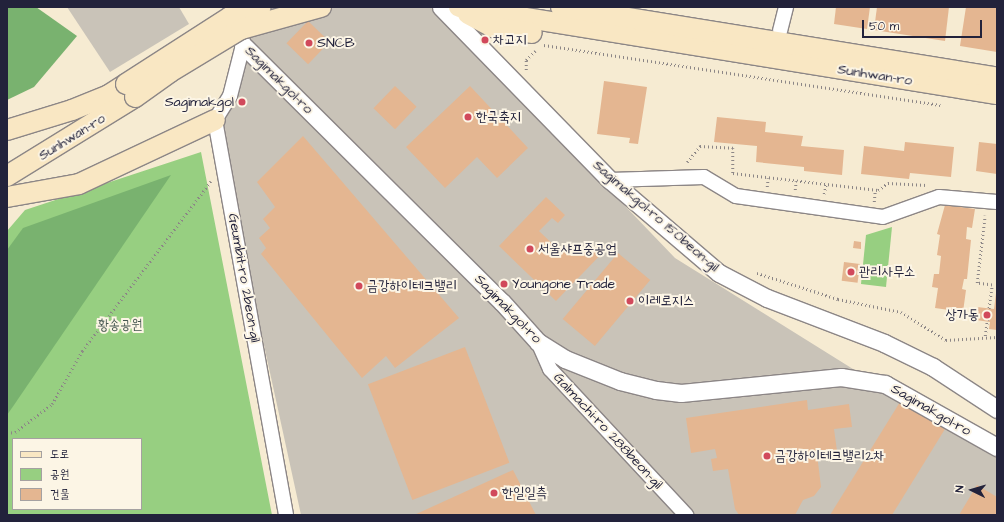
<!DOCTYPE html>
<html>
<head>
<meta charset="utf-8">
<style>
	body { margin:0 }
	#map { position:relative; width:1004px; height:522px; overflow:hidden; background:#f6ebd2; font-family:"Architects Daughter","Poor Story",sans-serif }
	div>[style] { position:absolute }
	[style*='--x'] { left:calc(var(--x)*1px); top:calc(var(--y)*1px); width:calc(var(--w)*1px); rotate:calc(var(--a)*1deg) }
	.industrial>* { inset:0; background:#c9c3b8 }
	.green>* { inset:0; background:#97cf81 }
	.forest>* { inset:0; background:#79b26f }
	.building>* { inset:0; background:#e4b691; transform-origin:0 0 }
	.path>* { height:2.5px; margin-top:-1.25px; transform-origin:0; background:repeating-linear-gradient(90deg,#8c8686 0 1px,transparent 0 4px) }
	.roads { filter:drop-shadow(1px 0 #8c8686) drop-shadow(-1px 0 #8c8686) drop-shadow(0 1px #8c8686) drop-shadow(0 -1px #8c8686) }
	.minor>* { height:14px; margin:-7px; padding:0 7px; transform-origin:7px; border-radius:7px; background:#fff }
	.tertiary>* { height:17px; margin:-8.5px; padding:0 8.5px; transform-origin:8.5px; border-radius:8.5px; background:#fff }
	.secondary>* { height:20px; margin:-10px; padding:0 10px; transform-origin:10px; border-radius:10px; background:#f9e7c3 }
	.bridges { filter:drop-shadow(1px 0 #8c8686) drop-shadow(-1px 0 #8c8686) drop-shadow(0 1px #8c8686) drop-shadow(0 -1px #8c8686) }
	.secondary-bridge>* { height:20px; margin:-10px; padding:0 10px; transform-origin:10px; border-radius:10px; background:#f9e7c3 }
	.dots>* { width:11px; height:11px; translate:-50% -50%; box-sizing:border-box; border:2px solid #fcf5e5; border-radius:50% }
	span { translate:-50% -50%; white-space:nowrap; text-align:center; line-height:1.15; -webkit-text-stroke:4px #fcf5e5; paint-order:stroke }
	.poi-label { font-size:14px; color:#22223b }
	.left { translate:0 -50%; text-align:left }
	.right { translate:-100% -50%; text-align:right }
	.street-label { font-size:14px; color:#22223b }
	.park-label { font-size:14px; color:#455650 }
	.frame { position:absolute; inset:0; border:8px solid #22223b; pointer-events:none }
	.legend { position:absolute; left:12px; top:438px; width:130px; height:72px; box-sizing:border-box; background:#fcf5e5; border:1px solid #a5a1a1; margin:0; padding:5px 7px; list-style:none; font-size:12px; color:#22223b }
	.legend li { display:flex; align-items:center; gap:8px; height:20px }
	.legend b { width:20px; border:1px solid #a5a1a1 }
	.north { position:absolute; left:952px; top:470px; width:40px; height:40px; -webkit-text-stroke:3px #fcf5e5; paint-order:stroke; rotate:275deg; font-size:11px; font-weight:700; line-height:16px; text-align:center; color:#22223b }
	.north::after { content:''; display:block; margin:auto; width:14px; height:18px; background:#22223b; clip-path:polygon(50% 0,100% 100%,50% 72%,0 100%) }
	.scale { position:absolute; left:862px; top:20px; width:120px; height:18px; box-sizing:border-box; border:2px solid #22223b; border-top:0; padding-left:5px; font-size:12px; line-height:14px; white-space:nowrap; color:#22223b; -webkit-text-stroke:3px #fcf5e5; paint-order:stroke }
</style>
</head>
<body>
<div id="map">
	<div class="industrial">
		<i style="clip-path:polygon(67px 7px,179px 7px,189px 24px,110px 72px)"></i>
		<i style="clip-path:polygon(251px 7px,434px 7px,675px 258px,994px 457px,997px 451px,997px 515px,301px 515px,215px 120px)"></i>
	</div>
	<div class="green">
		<i style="clip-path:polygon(evenodd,201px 152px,272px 515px,7px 515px,7px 231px,25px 210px,201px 152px,13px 439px,141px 439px,141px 509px,13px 509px,13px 439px)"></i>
		<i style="clip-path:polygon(892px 227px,886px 287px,861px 284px,866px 235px)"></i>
	</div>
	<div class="forest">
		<i style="clip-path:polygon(7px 7px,36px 7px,77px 36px,34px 87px,7px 100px)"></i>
		<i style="clip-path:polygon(171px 175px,14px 405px,7px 415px,7px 250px,23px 228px)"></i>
	</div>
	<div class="building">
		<i style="clip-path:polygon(836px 7px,870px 7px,867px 29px,834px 24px)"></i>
		<i style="clip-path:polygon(877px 7px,949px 7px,945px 41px,874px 30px)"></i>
		<i style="clip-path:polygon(966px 7px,997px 7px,997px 52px,960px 46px)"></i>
		<i style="left:308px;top:21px;width:30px;height:31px;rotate:44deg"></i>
		<i style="clip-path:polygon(604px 81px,647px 87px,638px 144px,629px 143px,630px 138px,597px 134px)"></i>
		<i style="left:395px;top:86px;width:30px;height:31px;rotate:44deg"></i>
		<i style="clip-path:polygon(470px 86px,528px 148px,497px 178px,477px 157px,445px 188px,406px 147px)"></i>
		<i style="clip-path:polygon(717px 117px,766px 122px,765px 132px,803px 136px,801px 146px,844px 150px,842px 175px,804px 171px,804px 167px,756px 162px,757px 146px,714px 142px)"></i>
		<i style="clip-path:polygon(303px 136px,459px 318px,395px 368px,386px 356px,362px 378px,261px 254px,266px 248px,259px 238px,270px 228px,263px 219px,275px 207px,257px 182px)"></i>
		<i style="clip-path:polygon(905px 142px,954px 147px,951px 177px,910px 173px,909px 179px,861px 174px,864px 146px,904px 151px)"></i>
		<i style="clip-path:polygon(979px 142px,997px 144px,997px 174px,976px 171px)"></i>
		<i style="clip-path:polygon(546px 197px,565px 215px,558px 223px,552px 218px,539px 231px,560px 251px,610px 245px,556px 301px,499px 246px)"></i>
		<i style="clip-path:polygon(945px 205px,975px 209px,972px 228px,967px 227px,966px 239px,971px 240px,967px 279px,964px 279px,962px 289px,966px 290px,963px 312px,935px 308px,938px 288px,932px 287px,934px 274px,939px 274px,941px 256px,937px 255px,940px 235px,937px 234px)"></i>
		<i style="clip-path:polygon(854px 241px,861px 242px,861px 249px,853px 248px)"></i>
		<i style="left:618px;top:253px;width:42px;height:86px;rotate:40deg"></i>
		<i style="left:844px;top:262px;width:16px;height:19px;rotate:7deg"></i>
		<i style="clip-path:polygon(996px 293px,997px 293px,997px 330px,989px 329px,990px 322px,976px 320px,977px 307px,994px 309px)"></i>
		<i style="left:465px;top:347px;width:124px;height:104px;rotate:69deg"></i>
		<i style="clip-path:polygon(807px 400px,808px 410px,849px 404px,852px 427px,834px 429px,837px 451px,817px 454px,821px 487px,814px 496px,803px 500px,795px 515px,739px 515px,735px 509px,728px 469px,713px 471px,711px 459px,717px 458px,715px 449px,691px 453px,686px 418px)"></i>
		<i style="clip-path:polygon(900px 402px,945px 429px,892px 515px,830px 515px)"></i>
		<i style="clip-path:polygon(513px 470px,536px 515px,414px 515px)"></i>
		<i style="clip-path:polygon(977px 485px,997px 497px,997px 515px,959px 515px)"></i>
	</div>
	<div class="path">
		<i style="--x:544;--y:45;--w:401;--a:8.6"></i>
		<i style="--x:526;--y:70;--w:10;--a:-90"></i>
		<i style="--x:526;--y:60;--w:13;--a:-45"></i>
		<i style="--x:687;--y:162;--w:21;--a:-51"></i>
		<i style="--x:700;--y:146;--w:33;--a:3"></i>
		<i style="--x:733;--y:148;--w:25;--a:90"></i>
		<i style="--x:733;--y:173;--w:146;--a:6.7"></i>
		<i style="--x:878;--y:190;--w:12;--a:-35"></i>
		<i style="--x:888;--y:183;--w:39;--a:3"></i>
		<i style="--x:767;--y:187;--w:9;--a:-84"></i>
		<i style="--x:795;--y:190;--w:9;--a:-84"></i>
		<i style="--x:824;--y:194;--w:10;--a:-79"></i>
		<i style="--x:874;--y:202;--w:12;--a:-85"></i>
		<i style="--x:757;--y:273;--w:85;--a:17.8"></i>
		<i style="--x:838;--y:299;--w:64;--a:11.7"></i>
		<i style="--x:901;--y:312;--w:53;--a:31.9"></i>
		<i style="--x:946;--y:340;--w:51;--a:-3.4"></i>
		<i style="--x:985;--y:336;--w:51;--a:-82.2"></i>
		<i style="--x:992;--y:285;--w:15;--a:-172"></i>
		<i style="--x:977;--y:283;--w:68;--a:-83.3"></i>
		<i style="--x:7;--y:433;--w:8;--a:-7"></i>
		<i style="--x:15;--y:432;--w:46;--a:-37.1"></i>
		<i style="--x:52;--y:404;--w:61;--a:-60.5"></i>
		<i style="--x:82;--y:351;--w:213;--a:-52.8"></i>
	</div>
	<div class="roads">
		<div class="minor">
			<i style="--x:780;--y:31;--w:25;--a:-76"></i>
			<i style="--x:242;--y:35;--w:10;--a:84"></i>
			<i style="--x:243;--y:45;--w:53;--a:104.3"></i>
			<i style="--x:230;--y:96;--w:28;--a:122"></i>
			<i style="--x:215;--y:120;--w:401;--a:79.8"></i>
			<i style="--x:610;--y:180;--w:94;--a:-1.8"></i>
			<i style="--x:704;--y:177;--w:37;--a:31"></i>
			<i style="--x:736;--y:196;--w:148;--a:8.1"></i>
			<i style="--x:883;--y:217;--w:59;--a:-19.7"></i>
			<i style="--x:939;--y:197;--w:58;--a:4.9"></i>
			<i style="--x:538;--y:342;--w:30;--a:66"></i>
			<i style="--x:550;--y:369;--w:200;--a:47"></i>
		</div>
		<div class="tertiary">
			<i style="--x:441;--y:7;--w:242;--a:45.7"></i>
			<i style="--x:610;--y:180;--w:143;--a:40.5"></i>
			<i style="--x:719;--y:273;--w:54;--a:27.5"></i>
			<i style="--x:767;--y:298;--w:125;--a:21"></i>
			<i style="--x:884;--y:343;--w:55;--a:26.1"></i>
			<i style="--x:933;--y:367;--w:77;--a:33.3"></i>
			<i style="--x:243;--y:45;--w:365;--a:44.8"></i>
			<i style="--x:502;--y:302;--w:54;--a:48"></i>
			<i style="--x:538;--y:342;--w:32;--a:32"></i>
			<i style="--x:565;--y:359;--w:59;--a:21.8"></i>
			<i style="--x:620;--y:381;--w:37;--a:14"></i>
			<i style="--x:656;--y:390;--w:25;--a:7"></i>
			<i style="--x:681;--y:393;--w:161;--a:-5.7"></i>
			<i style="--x:841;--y:377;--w:45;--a:9"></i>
			<i style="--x:885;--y:384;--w:129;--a:29.4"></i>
		</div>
		<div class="secondary">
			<i style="--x:459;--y:7;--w:545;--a:9.19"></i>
			<i style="--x:561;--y:7;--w:442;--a:9.2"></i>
			<i style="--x:468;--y:14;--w:27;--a:28"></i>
			<i style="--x:492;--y:27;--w:40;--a:8.5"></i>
			<i style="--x:7;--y:130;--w:68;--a:-17.1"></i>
			<i style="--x:72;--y:110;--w:40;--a:-22"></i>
			<i style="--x:109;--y:95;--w:20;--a:-33"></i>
			<i style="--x:7;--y:176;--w:150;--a:-31.7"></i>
			<i style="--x:7;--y:197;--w:73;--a:-10.2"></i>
			<i style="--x:79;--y:184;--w:150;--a:-25.2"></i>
		</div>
	</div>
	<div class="bridges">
		<div class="secondary-bridge">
			<i style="--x:126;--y:84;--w:124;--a:-32.8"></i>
			<i style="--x:230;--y:17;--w:32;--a:-18"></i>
			<i style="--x:135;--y:97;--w:43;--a:-35.5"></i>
			<i style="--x:170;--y:72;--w:83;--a:-31.2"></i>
			<i style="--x:241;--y:29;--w:83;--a:-15.4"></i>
		</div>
	</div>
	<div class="dots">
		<i style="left:485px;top:40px;background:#d1495b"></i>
		<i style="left:309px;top:43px;background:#d1495b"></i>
		<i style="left:242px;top:102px;background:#d1495b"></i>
		<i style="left:468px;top:117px;background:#d1495b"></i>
		<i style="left:530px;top:249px;background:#d1495b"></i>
		<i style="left:851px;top:272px;background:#d1495b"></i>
		<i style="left:504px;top:284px;background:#d1495b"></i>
		<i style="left:359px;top:286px;background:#d1495b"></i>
		<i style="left:630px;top:301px;background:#d1495b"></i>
		<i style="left:987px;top:315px;background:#d1495b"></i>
		<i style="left:767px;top:456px;background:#d1495b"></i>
		<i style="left:494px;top:493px;background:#d1495b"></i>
	</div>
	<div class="poi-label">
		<span class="left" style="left:493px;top:40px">차고지</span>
		<span class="left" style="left:317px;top:43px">SNCB</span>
		<span class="right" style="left:234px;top:102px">Sagimakgol</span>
		<span class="left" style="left:476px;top:117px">한국축지</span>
		<span class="left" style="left:538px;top:249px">서울샤프중공업</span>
		<span class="left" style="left:859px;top:272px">관리사무소</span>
		<span class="left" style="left:512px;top:284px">Youngone Trade</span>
		<span class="left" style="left:367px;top:286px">금강하이테크밸리</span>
		<span class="left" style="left:638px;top:301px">이레로지스</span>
		<span class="right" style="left:979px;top:315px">상가동</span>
		<span class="left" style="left:775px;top:456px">금강하이테크밸리2차</span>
		<span class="left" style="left:502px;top:493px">한일일측</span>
	</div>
	<div class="street-label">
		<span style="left:875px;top:75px;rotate:9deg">Sunhwan-ro</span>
		<span style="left:279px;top:80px;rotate:45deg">Sagimakgol-ro</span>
		<span style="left:72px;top:137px;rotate:-32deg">Sunhwan-ro</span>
		<span style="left:656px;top:216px;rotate:41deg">Sagimakgol-ro 150beon-gil</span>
		<span style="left:244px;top:278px;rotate:80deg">Geumbit-ro 2beon-gil</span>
		<span style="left:508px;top:309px;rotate:46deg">Sagimakgol-ro</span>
		<span style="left:931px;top:410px;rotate:30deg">Sagimakgol-ro</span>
		<span style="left:608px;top:431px;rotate:47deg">Galmachi-ro 288beon-gil</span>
	</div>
	<div class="park-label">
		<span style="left:120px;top:325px">황송공원</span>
	</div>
	<div class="frame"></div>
	<ul class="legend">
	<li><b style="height:5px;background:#f9e7c3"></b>도로</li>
	<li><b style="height:11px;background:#97cf81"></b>공원</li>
	<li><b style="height:11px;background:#e4b691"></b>건물</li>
	</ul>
	<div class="north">N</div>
	<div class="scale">50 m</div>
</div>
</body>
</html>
